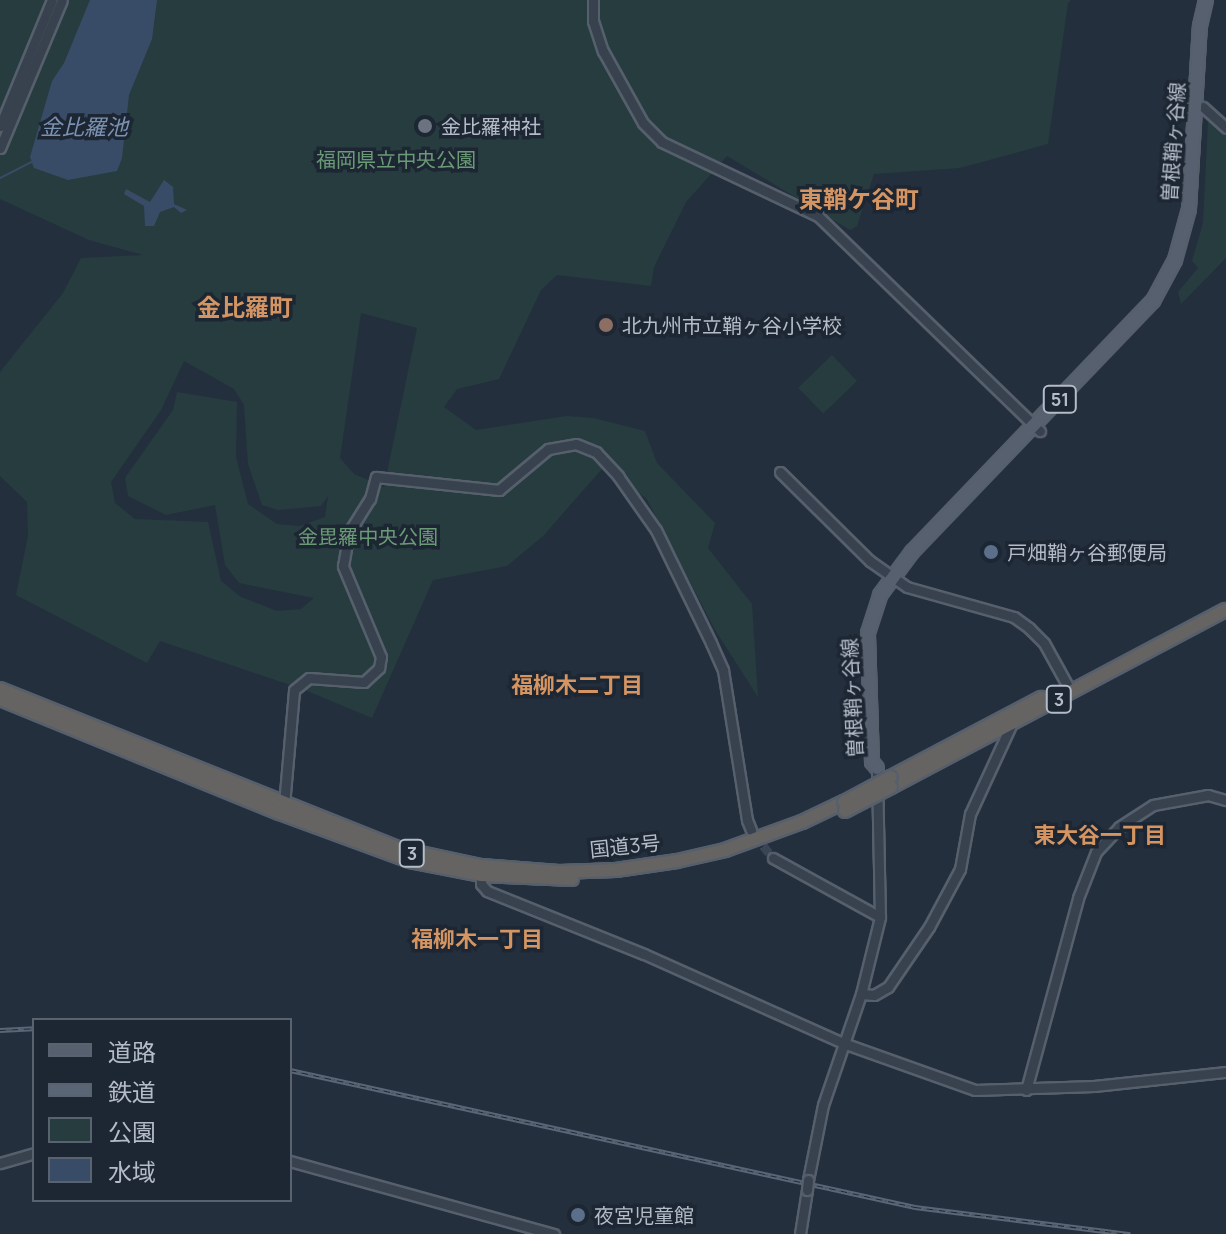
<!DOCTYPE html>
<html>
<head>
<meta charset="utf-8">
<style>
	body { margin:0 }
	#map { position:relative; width:1226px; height:1234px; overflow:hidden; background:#242f3e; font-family:Manrope,"Noto Sans JP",sans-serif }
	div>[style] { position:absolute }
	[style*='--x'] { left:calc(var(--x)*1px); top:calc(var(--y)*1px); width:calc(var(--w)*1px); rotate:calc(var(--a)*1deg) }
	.green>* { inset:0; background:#263c3f; transform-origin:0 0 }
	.water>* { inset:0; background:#394c67 }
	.stream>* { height:2px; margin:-1px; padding:0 1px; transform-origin:1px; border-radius:1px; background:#394c67 }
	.tertiary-tunnel>* { height:9px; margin-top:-4.5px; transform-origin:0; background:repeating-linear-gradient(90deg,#3a4453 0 9px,transparent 0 13.5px) }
	.roads { filter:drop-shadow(2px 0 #565f6c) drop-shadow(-2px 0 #565f6c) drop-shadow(0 2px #565f6c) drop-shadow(0 -2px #565f6c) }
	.tertiary>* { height:9px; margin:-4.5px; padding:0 4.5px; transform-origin:4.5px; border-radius:4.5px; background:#38414e }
	.primary>* { height:12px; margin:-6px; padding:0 6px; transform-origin:6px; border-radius:6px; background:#56606e }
	.trunk>* { height:12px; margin:-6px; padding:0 6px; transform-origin:6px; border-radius:6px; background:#656462 }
	.rail>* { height:5px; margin-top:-2.5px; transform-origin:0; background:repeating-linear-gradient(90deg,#1d2633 0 6px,#5a6575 0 12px); box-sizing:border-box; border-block:2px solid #5a6575 }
	.bridges { filter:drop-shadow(2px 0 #565f6c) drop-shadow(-2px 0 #565f6c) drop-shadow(0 2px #565f6c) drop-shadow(0 -2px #565f6c) }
	.tertiary-bridge>* { height:9px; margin:-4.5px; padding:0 4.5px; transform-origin:4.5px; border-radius:4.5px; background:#38414e }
	.trunk-bridge>* { height:12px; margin:-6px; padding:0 6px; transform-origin:6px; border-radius:6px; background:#656462 }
	.dots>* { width:22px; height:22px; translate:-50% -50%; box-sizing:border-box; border:4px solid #1d2633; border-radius:50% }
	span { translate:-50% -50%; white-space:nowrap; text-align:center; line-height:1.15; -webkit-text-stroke:7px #1d2633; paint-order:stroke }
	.shield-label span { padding:2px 6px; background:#1d2633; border:2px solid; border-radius:6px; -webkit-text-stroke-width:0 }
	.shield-label { font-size:18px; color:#b4bcc9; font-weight:700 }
	.poi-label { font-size:20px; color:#b4bcc9 }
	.left { translate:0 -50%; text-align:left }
	.street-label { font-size:20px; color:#b4bcc9 }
	.park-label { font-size:20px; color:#6b9a76 }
	.water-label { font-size:22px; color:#7c92b1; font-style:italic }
	.neighbourhood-label { font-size:22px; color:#d59563; font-weight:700 }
	.quarter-label { font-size:24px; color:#d59563; font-weight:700 }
	.legend { position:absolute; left:32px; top:1018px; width:260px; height:184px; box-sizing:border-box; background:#1d2633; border:2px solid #59626f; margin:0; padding:10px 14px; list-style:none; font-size:24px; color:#b4bcc9 }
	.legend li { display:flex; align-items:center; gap:16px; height:40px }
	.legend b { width:40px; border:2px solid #59626f }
</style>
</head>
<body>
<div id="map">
	<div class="green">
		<i style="clip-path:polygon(evenodd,0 0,1071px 0,1068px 3px,1048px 144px,960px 168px,874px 174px,857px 226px,850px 230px,727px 156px,686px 202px,654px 267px,651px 286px,557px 275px,541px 290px,499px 379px,457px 389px,444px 407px,476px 430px,567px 416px,593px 418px,645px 431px,657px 463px,715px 523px,708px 548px,752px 604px,758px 697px,715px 630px,646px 498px,602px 469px,543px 536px,507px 566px,433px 580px,372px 718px,305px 690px,160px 641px,147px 663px,16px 595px,28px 536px,27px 502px,0 476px,0 372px,63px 293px,81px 258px,143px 255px,89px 240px,0 199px,0 0,361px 313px,417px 328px,384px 487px,354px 474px,340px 458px,361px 313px,0 0,184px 361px,234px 389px,244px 405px,248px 464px,262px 505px,278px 510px,321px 506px,328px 496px,325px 517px,300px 526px,277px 524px,248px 504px,236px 457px,237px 402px,177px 392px,173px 410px,125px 478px,128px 496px,166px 515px,215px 505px,225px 565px,239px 583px,314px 598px,301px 609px,277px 611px,241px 597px,221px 581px,208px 522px,135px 519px,115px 503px,111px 482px,161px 410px,184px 361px)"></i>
		<i style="clip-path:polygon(1214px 120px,1226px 136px,1226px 258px,1181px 304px,1178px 292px,1198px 268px,1192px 261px,1203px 223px,1208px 122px)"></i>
		<i style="left:832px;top:355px;width:36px;height:47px;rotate:46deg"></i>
	</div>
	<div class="water">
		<i style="clip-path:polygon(90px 0,157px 0,152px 39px,129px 95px,122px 158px,117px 171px,68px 180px,34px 168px,30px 157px,52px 81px,64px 63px)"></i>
		<i style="clip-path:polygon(164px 180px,173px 187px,174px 204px,187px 210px,181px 213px,174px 207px,160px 212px,154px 226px,145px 226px,144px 206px,124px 194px,126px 189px,150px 202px)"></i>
	</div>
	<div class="stream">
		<i style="--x:0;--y:178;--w:35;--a:-27"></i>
	</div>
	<div class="tertiary-tunnel">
		<i style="--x:755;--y:835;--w:29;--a:52"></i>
	</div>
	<div class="roads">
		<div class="tertiary">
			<i style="--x:593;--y:0;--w:21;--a:90"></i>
			<i style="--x:593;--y:21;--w:32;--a:72"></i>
			<i style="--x:603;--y:51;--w:82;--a:60.9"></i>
			<i style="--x:643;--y:123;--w:27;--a:45"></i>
			<i style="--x:662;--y:142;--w:173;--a:25.4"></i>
			<i style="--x:818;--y:216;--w:309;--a:44.1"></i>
			<i style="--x:1203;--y:107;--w:31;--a:42"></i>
			<i style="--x:0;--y:126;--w:136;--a:-67.6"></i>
			<i style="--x:0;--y:148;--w:160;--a:-67.3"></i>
			<i style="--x:780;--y:472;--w:127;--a:44.7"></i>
			<i style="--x:870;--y:561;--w:45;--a:35.1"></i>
			<i style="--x:907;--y:587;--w:111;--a:15.7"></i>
			<i style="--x:1014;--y:617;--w:19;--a:36"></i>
			<i style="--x:1029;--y:628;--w:21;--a:45"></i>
			<i style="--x:1044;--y:643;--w:56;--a:61.1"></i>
			<i style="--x:284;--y:805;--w:115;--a:-85"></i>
			<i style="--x:294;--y:690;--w:19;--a:-39"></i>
			<i style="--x:309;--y:678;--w:55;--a:4.2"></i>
			<i style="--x:364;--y:682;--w:21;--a:-43"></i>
			<i style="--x:379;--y:668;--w:11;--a:-80"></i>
			<i style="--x:381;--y:657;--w:99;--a:-112.7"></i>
			<i style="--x:343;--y:566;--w:35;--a:-80"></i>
			<i style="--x:349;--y:532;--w:39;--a:-58"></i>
			<i style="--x:370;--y:499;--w:23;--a:-75"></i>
			<i style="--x:376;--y:477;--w:124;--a:6"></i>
			<i style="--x:499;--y:490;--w:64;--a:-39.9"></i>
			<i style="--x:548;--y:449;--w:28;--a:-10"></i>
			<i style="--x:576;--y:444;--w:22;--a:22"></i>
			<i style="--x:596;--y:452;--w:33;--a:47"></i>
			<i style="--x:618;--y:476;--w:66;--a:54.9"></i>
			<i style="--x:656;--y:530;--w:126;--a:64"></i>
			<i style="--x:711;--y:643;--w:30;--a:66"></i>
			<i style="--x:723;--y:670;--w:152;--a:80.9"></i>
			<i style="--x:747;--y:820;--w:11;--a:68"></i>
			<i style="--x:773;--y:858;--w:122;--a:28.9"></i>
			<i style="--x:481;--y:871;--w:13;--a:90"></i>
			<i style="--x:481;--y:884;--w:9;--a:49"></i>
			<i style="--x:487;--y:891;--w:169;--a:21.9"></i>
			<i style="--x:644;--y:954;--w:218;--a:24.1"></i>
			<i style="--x:843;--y:1043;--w:140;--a:19.6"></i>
			<i style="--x:975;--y:1090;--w:119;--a:-1.9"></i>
			<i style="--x:1094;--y:1086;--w:133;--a:-6.1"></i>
			<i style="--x:861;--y:994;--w:13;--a:4"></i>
			<i style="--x:874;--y:995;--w:16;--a:-30"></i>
			<i style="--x:888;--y:987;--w:73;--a:-55.7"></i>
			<i style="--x:929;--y:927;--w:66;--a:-61.9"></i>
			<i style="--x:960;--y:869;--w:56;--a:-79.7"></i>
			<i style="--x:970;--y:814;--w:100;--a:-65.2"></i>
			<i style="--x:1026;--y:1090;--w:199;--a:-74.8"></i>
			<i style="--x:1078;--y:898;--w:49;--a:-68.6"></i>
			<i style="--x:1096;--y:852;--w:34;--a:-47"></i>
			<i style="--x:1119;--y:827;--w:40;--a:-32.9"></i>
			<i style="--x:1153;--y:805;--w:56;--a:-10.3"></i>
			<i style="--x:1208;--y:795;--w:19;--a:16"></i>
			<i style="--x:290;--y:1161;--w:274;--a:15.5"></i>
			<i style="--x:0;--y:1163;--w:35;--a:-16"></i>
			<i style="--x:808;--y:1180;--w:76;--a:-78.7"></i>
			<i style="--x:823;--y:1105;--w:117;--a:-71.1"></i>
			<i style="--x:861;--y:994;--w:79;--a:-76.1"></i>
			<i style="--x:880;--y:917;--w:149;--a:-91.2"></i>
			<i style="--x:800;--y:1234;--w:45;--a:-81"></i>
		</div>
		<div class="primary">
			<i style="--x:877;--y:768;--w:8;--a:-130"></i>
			<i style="--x:872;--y:762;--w:129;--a:-91.8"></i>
			<i style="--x:868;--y:633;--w:40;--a:-72"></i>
			<i style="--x:880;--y:595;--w:54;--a:-53.3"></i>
			<i style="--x:912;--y:552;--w:348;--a:-46.2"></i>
			<i style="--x:1153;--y:301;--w:47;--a:-61.8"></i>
			<i style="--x:1175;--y:260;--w:53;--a:-74.6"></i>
			<i style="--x:1189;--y:209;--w:183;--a:-86.6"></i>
			<i style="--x:1200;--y:26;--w:27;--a:-77"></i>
		</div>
		<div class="trunk">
			<i style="--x:0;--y:689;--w:428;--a:21.8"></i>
			<i style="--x:397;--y:848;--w:86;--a:12.1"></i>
			<i style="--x:481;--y:866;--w:78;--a:4.4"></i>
			<i style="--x:559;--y:872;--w:57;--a:-2"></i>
			<i style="--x:616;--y:870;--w:62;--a:-8.4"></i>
			<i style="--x:677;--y:861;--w:49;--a:-12.9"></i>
			<i style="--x:725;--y:850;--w:82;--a:-20"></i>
			<i style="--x:802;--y:822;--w:47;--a:-25.5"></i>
			<i style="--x:0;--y:699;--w:302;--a:22.2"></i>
			<i style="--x:280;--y:813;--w:139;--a:20.3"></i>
			<i style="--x:410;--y:861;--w:72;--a:11.2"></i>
			<i style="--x:481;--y:875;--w:91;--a:2.5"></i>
			<i style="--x:891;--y:777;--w:170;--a:-27.8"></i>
			<i style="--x:891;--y:787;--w:379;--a:-27.9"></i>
		</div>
	</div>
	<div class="rail">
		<i style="--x:0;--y:1030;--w:34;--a:-3"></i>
		<i style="--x:290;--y:1070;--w:640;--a:12.36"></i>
		<i style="--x:915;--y:1207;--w:217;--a:7.2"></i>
	</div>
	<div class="bridges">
		<div class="tertiary-bridge">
			<i style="--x:807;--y:1190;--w:10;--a:-84"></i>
		</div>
		<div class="trunk-bridge">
			<i style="--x:844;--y:802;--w:53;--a:-28"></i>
			<i style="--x:845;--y:811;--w:52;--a:-27.6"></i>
		</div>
	</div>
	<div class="dots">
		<i style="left:425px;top:126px;background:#6b7280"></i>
		<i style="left:606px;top:325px;background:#8d6e63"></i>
		<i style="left:991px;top:552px;background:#5c6f8a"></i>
		<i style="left:578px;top:1215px;background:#5c6f8a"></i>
	</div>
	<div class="shield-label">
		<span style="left:1060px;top:399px">51</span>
		<span style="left:1059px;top:699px">3</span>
		<span style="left:412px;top:853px">3</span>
	</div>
	<div class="poi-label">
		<span class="left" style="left:441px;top:126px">金比羅神社</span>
		<span class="left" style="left:622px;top:325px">北九州市立鞘ヶ谷小学校</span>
		<span class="left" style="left:1007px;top:552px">戸畑鞘ヶ谷郵便局</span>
		<span class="left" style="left:594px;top:1215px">夜宮児童館</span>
	</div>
	<div class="street-label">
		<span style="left:1173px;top:142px;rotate:-86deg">曽根鞘ヶ谷線</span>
		<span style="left:852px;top:698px;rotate:-93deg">曽根鞘ヶ谷線</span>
		<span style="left:625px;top:846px;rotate:-6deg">国道3号</span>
	</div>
	<div class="park-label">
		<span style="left:396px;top:159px">福岡県立中央公園</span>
		<span style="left:368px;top:536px">金毘羅中央公園</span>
	</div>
	<div class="water-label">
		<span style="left:84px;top:128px">金比羅池</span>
	</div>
	<div class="neighbourhood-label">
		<span style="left:577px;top:686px">福柳木二丁目</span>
		<span style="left:1100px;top:836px">東大谷一丁目</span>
		<span style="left:477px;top:940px">福柳木一丁目</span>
	</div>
	<div class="quarter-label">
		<span style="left:859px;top:199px">東鞘ケ谷町</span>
		<span style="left:245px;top:307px">金比羅町</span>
	</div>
	<ul class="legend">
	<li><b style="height:10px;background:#56606e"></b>道路</li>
	<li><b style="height:10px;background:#5a6575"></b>鉄道</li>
	<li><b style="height:22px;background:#263c3f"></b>公園</li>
	<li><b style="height:22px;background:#394c67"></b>水域</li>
	</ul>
</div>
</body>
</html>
